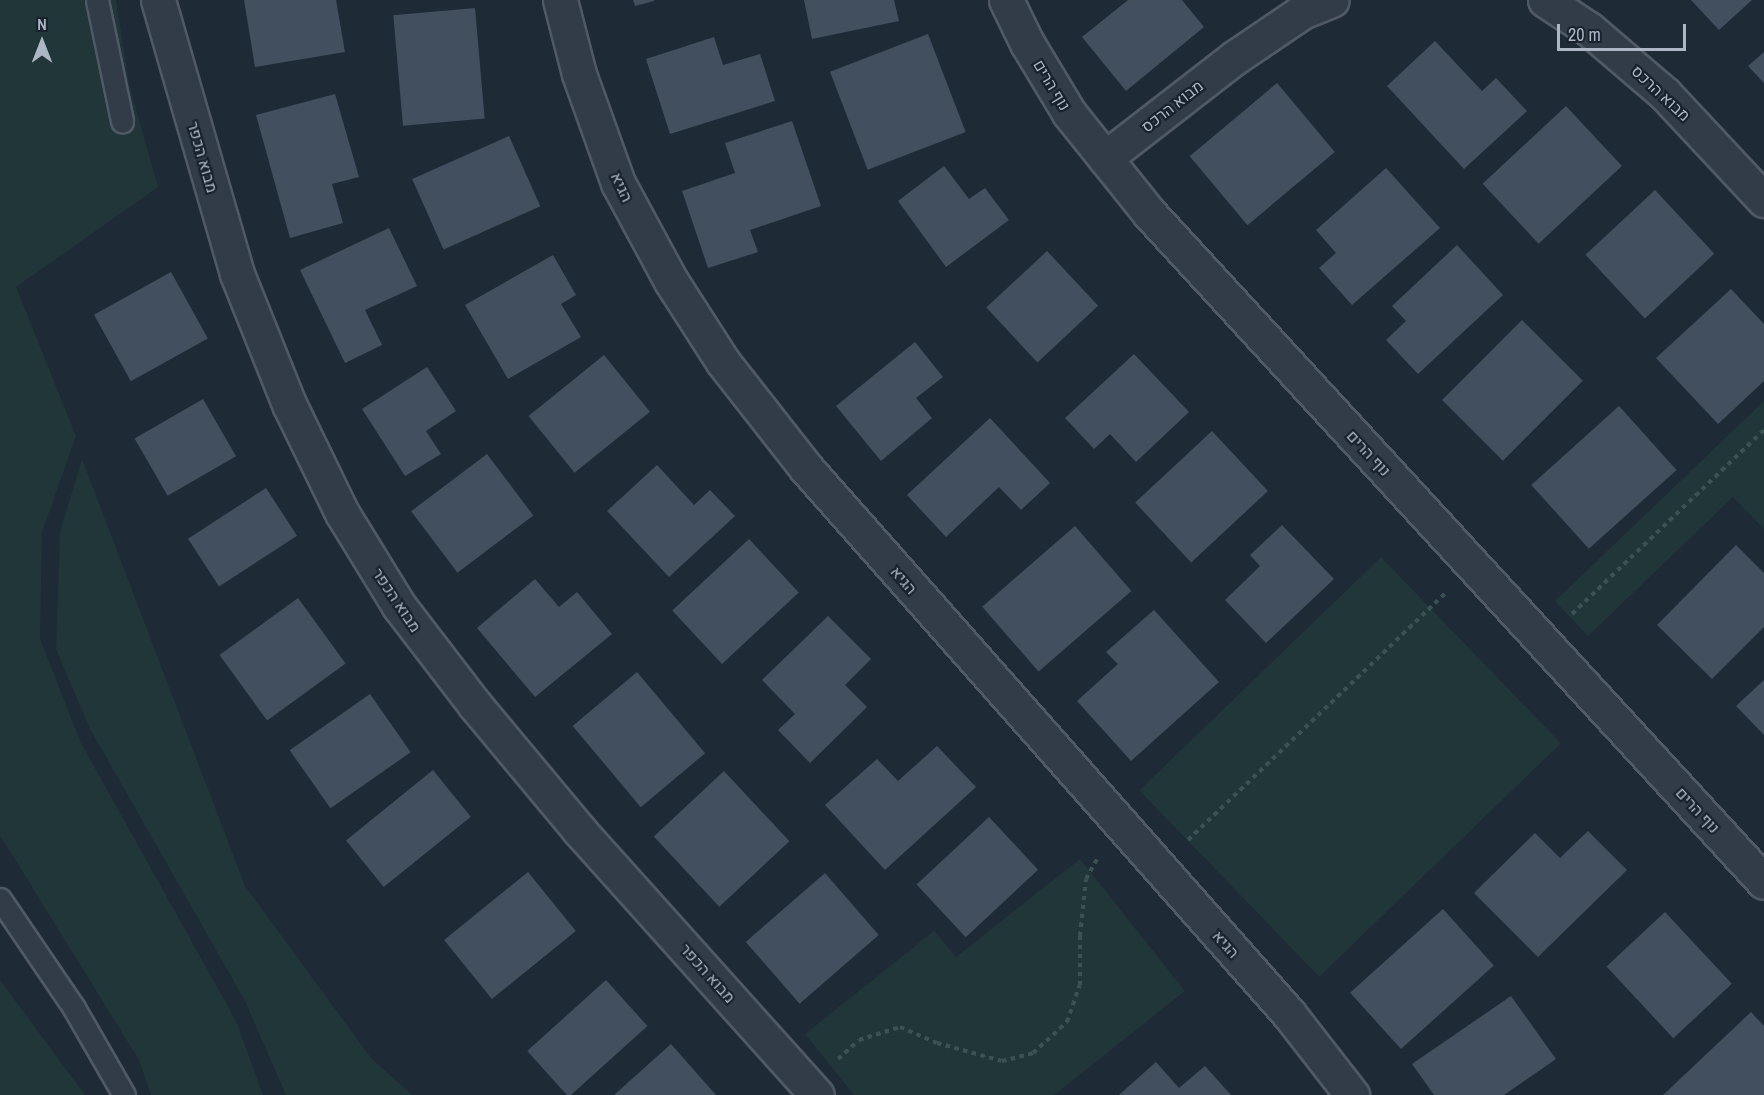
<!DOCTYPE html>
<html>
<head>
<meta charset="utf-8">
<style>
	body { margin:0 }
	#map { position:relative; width:1764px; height:1095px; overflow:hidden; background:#1f2a37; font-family:"Archivo Narrow",Heebo,sans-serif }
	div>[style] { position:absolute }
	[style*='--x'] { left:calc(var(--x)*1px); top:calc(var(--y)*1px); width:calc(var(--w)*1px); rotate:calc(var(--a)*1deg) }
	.green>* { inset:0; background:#213638; transform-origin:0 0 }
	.building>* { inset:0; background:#424f5f; transform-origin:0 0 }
	.path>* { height:4px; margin-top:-2px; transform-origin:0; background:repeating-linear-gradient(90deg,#3b5253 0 4.5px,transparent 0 9px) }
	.roads { filter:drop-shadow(2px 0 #505966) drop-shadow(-2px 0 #505966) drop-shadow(0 2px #505966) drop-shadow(0 -2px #505966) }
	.service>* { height:21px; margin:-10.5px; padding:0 10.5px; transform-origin:10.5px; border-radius:10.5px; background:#323c48 }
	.minor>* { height:33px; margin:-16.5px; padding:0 16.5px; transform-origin:16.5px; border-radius:16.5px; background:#323c48 }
	.tertiary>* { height:33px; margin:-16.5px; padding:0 16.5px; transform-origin:16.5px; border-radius:16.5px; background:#323c48 }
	span { translate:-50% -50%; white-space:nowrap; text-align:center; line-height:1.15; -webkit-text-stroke:4.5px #18212c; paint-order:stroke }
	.street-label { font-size:16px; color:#acb6c5 }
	.north { position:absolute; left:12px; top:12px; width:60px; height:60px; -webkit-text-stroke:4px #18212c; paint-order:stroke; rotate:0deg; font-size:16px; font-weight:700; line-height:24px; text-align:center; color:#acb6c5 }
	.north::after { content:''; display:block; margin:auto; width:21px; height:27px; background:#acb6c5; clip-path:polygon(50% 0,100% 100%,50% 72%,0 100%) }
	.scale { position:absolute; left:1557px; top:24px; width:129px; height:27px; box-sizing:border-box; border:3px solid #acb6c5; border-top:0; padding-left:8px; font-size:18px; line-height:21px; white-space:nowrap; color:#acb6c5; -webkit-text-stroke:4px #18212c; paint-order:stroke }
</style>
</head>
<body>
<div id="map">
	<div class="green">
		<i style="clip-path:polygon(0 0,116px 0,129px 84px,158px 187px,16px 287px,76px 436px,42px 532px,40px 639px,81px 743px,236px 1021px,263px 1095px,151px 1095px,139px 1060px,0 835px)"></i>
		<i style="clip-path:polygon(1764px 401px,1764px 529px,1733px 497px,1588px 636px,1555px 601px)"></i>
		<i style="clip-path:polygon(82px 459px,245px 886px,371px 1058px,412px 1095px,286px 1095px,244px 999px,89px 727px,56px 649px,60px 532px)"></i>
		<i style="left:1381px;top:557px;width:259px;height:336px;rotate:46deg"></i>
		<i style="clip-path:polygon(1080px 859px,1185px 991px,1054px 1095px,854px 1095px,805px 1034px,934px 931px,956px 957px)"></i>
		<i style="clip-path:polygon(0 980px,85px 1095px,0 1095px)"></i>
	</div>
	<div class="building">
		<i style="clip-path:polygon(244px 0,336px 0,345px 52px,255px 67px)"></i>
		<i style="clip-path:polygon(633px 0,654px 0,654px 1px,635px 6px)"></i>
		<i style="clip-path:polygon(804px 0,894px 0,899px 21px,812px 39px)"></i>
		<i style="clip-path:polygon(1128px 0,1182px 0,1204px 27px,1126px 91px,1082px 37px)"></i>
		<i style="clip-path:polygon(1691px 0,1752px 0,1719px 30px)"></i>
		<i style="left:475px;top:8px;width:111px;height:82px;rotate:85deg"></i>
		<i style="left:928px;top:34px;width:105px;height:105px;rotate:69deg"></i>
		<i style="clip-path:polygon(714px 37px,723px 65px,760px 54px,775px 101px,670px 134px,646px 59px)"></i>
		<i style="clip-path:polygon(1435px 41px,1482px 91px,1496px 78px,1527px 111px,1464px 169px,1387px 86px)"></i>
		<i style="clip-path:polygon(1764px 52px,1764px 83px,1748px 66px)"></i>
		<i style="left:1277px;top:83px;width:90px;height:114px;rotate:50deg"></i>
		<i style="clip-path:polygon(335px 94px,359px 177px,332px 184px,343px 223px,290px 238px,256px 115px)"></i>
		<i style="left:1566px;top:106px;width:82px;height:114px;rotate:47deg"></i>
		<i style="clip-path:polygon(792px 121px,821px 206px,750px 230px,758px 252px,708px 268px,682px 191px,735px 173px,725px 143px)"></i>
		<i style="left:509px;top:136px;width:77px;height:106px;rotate:66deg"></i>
		<i style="clip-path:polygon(944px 166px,969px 199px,985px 188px,1009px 220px,946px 267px,898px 201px)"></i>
		<i style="clip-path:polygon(1386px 168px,1440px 228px,1352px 305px,1319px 268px,1336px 253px,1316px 230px)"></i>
		<i style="left:1655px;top:190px;width:87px;height:95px;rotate:47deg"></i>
		<i style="clip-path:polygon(389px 228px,417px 286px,365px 310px,382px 345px,345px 363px,300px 270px)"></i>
		<i style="clip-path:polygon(1457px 245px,1503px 295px,1418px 374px,1386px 340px,1406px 321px,1392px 306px)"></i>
		<i style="left:1047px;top:251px;width:75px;height:83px;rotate:47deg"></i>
		<i style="clip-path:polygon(553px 255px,576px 295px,561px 304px,581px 337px,508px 379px,465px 305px)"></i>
		<i style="left:171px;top:272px;width:76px;height:88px;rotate:61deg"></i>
		<i style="clip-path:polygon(1731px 289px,1764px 324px,1764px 381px,1718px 424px,1656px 358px)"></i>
		<i style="left:1522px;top:320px;width:86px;height:113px;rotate:45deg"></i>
		<i style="clip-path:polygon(915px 342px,943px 377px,916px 398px,932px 418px,881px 461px,836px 406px)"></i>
		<i style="clip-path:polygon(1134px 354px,1189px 412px,1136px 462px,1110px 434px,1094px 449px,1065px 418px)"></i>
		<i style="left:604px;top:355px;width:73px;height:97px;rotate:51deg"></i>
		<i style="clip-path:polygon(427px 367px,456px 411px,426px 431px,441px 454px,405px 476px,362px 409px)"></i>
		<i style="left:203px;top:399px;width:66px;height:79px;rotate:60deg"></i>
		<i style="left:1619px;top:406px;width:86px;height:118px;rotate:48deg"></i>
		<i style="clip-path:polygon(990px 418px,1050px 483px,1021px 510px,999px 487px,946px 537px,907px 495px)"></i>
		<i style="left:1212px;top:431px;width:82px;height:105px;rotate:47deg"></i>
		<i style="left:487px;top:454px;width:77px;height:95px;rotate:53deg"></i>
		<i style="clip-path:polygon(657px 465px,694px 505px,710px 490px,735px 516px,669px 577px,607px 511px)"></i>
		<i style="left:266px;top:488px;width:57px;height:93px;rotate:57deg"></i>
		<i style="clip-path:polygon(1282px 525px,1334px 579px,1266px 643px,1225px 600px,1260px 566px,1250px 555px)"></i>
		<i style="left:1075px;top:526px;width:86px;height:123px;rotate:49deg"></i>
		<i style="left:749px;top:539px;width:73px;height:105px;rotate:47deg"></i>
		<i style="clip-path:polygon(1736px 545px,1764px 573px,1764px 627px,1712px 679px,1657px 625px)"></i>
		<i style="clip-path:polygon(535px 579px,559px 607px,577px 592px,612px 634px,535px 697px,477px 628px)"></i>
		<i style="left:298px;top:598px;width:81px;height:97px;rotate:54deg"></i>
		<i style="clip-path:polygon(1154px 610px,1219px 682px,1131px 761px,1077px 701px,1118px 664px,1106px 652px)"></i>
		<i style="clip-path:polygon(828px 616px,871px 659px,845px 685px,867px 707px,810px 763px,778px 730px,795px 714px,762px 680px)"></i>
		<i style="left:637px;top:672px;width:106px;height:84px;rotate:50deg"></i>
		<i style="clip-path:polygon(1764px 680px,1764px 735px,1736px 706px)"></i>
		<i style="left:370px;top:694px;width:71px;height:98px;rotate:55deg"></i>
		<i style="clip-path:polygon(937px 746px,976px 787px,885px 870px,825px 805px,877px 759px,898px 781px)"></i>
		<i style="left:433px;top:770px;width:60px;height:112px;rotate:51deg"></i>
		<i style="left:724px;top:771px;width:96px;height:96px;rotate:47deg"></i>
		<i style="left:989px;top:817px;width:72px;height:99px;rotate:47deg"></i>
		<i style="clip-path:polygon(1588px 831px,1627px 870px,1538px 957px,1474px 893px,1535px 833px,1560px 858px)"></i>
		<i style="left:528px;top:872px;width:76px;height:108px;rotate:51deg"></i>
		<i style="left:825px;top:873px;width:82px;height:105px;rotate:49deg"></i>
		<i style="left:1443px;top:909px;width:76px;height:125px;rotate:48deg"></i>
		<i style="left:1665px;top:912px;width:98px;height:80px;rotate:47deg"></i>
		<i style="left:606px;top:980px;width:62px;height:106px;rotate:48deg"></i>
		<i style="clip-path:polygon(1511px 996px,1556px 1059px,1504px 1095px,1434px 1095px,1412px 1064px)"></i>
		<i style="clip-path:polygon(1751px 1012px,1764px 1026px,1764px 1095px,1663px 1095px)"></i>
		<i style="clip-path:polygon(671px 1044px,716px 1095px,614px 1095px)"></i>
		<i style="clip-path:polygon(1156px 1062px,1179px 1088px,1205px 1066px,1231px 1095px,1119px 1095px)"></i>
	</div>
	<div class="path">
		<i style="--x:1572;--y:614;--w:266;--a:-43.8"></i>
		<i style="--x:1188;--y:840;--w:359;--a:-43.8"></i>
		<i style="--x:838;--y:1059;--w:28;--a:-42"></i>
		<i style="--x:859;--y:1040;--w:43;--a:-17.6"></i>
		<i style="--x:900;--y:1027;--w:40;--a:23.4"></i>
		<i style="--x:937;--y:1043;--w:67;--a:15.5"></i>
		<i style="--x:1002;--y:1061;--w:32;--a:-14"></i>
		<i style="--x:1033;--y:1053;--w:46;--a:-42.4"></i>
		<i style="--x:1067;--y:1022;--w:39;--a:-71"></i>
		<i style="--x:1080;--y:985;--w:49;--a:-90"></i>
		<i style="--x:1080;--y:936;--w:57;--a:-84"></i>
		<i style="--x:1086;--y:879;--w:25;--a:-61"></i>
	</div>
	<div class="roads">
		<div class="service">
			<i style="--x:97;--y:0;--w:124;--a:78.3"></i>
			<i style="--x:0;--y:899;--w:132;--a:55.8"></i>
			<i style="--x:74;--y:1008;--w:100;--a:60.1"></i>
		</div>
		<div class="minor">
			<i style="--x:158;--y:0;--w:285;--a:73.9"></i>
			<i style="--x:237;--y:274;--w:140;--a:68.2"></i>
			<i style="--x:289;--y:404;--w:121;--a:64.1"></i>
			<i style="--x:342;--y:513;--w:109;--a:58.5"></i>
			<i style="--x:399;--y:606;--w:125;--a:52.5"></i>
			<i style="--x:475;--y:705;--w:163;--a:50.2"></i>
			<i style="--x:579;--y:830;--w:356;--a:48.1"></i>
			<i style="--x:560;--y:0;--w:76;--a:75.6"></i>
			<i style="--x:579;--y:74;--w:116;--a:70.3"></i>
			<i style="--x:618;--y:183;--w:111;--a:61.6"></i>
			<i style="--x:671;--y:281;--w:96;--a:57.3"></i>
			<i style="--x:723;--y:362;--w:135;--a:51.9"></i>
			<i style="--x:806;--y:468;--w:729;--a:48.5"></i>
			<i style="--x:1289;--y:1014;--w:103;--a:52.1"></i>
			<i style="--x:1545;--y:0;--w:53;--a:33.4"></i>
			<i style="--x:1589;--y:29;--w:100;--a:40.5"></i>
			<i style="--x:1665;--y:94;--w:145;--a:47"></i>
			<i style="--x:1105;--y:158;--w:163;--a:-37.8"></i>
			<i style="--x:1234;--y:58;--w:82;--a:-34.1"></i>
			<i style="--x:1302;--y:12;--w:32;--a:-22"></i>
		</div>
		<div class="tertiary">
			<i style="--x:1006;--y:0;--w:48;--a:64"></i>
			<i style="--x:1027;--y:43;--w:82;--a:59"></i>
			<i style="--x:1069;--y:113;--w:129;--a:51.3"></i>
			<i style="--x:1150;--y:214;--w:907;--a:47.41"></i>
		</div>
	</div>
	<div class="street-label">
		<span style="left:1052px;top:85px;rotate:59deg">נוף הרים</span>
		<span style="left:1661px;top:93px;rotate:43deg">מבוא הרכס</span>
		<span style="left:1172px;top:106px;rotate:-38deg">מבוא הרכס</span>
		<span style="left:203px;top:157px;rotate:74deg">מבוא הכפר</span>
		<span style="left:622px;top:187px;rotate:65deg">הגיא</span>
		<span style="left:1369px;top:453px;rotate:47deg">נוף הרים</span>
		<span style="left:904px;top:580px;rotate:49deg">הגיא</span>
		<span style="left:397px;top:600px;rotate:56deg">מבוא הכפר</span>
		<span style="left:1698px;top:810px;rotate:47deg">נוף הרים</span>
		<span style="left:1226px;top:944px;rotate:48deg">הגיא</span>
		<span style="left:708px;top:973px;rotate:48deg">מבוא הכפר</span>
	</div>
	<div class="north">N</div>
	<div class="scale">20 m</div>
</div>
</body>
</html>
